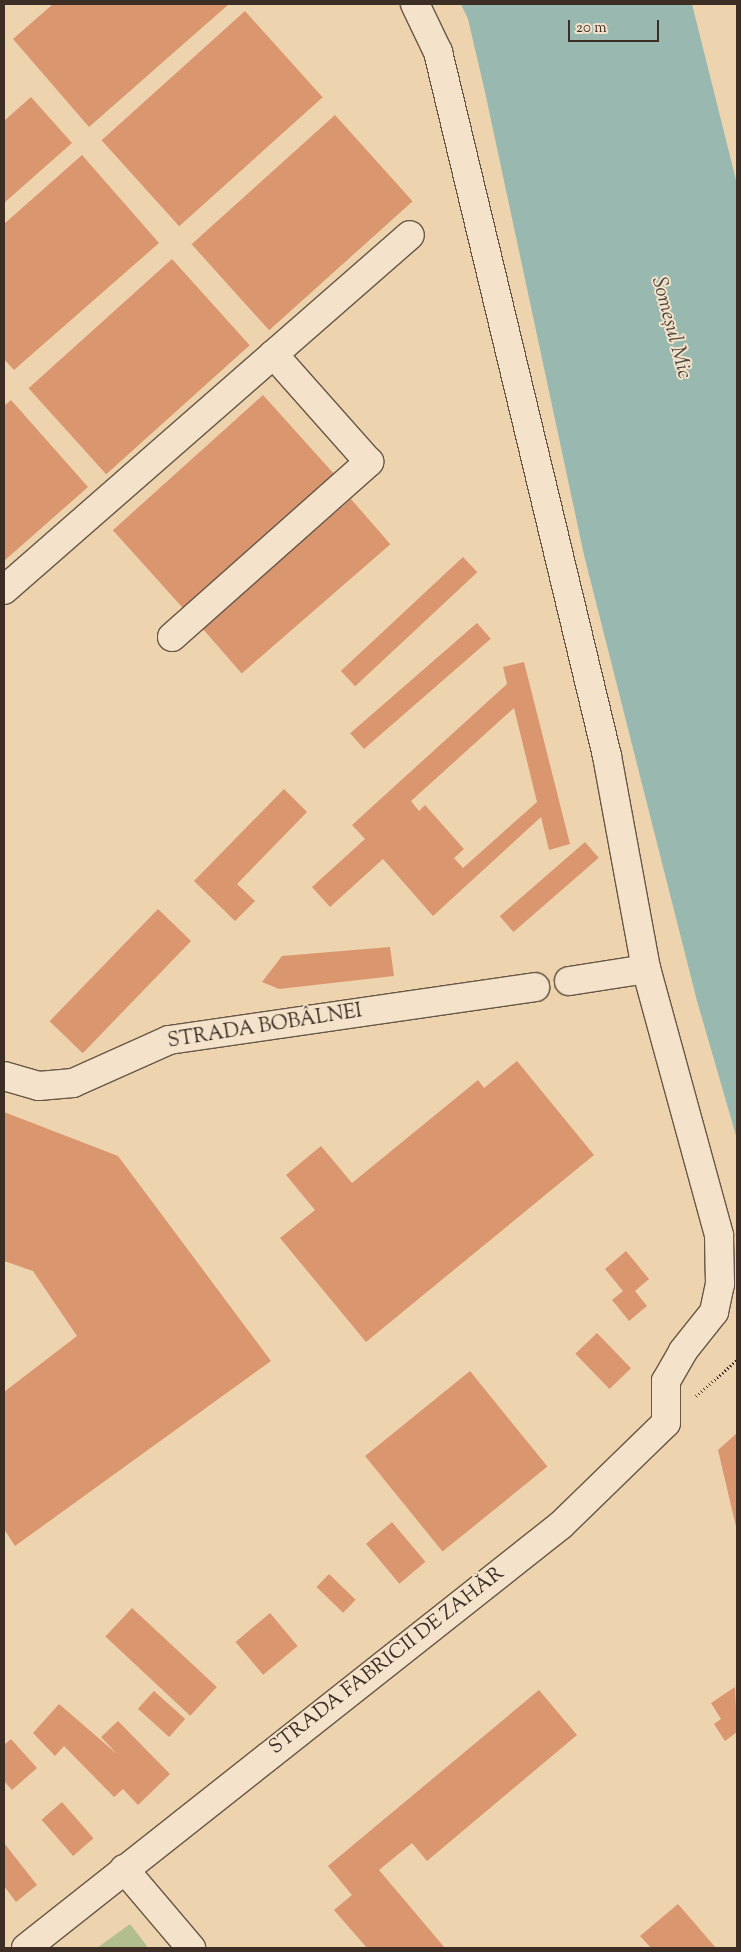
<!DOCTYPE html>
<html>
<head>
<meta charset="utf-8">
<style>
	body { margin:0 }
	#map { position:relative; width:741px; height:1952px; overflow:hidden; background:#eed4ae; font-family:"Sorts Mill Goudy",serif }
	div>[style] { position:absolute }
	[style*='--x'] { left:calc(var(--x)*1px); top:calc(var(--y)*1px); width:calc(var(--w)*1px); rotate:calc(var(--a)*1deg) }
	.green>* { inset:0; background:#b3be8f }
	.water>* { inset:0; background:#99b8af }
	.building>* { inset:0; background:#d9966f; transform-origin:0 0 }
	.path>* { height:3px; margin-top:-1.5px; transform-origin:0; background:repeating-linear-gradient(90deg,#3c2d25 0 1px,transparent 0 3.5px) }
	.roads { filter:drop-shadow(1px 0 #685747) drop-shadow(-1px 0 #685747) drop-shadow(0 1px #685747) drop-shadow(0 -1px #685747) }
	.minor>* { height:28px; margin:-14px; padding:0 14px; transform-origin:14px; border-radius:14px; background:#f4e3ca }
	span { translate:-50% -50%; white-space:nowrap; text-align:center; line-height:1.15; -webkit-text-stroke:4px #f4e3ca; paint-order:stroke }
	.street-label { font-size:20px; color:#3c2d25 }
	.water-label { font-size:21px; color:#4f4941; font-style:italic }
	.frame { position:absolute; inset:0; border:5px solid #3c2d25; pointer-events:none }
	.scale { position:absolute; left:568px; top:20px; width:91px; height:22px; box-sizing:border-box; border:2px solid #3c2d25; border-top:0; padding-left:6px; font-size:15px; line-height:18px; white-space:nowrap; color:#3c2d25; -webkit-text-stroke:4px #f4e3ca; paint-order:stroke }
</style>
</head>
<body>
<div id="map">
	<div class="green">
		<i style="clip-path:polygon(130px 1924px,147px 1946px,144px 1948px,97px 1948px)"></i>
	</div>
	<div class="water">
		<i style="clip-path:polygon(461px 4px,692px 4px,737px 184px,737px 1139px,697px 1001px,584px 555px,485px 92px,468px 19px)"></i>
	</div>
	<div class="building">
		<i style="clip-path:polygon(53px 4px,229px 4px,89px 127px,13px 39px)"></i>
		<i style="left:245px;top:11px;width:116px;height:193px;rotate:48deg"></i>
		<i style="clip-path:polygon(31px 97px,72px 143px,4px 203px,4px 121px)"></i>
		<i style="left:335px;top:115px;width:116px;height:193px;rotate:48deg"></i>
		<i style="clip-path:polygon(82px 155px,159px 243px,14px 370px,4px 359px,4px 224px)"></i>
		<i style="left:172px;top:259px;width:116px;height:193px;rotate:48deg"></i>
		<i style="left:263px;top:395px;width:110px;height:202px;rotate:48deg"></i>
		<i style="clip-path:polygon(11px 400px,88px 487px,4px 561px,4px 406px)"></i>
		<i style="left:351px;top:499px;width:60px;height:197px;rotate:49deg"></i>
		<i style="left:463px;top:557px;width:21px;height:167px;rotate:47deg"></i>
		<i style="left:477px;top:623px;width:21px;height:168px;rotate:49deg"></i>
		<i style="clip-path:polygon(evenodd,524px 662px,570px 844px,549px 850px,541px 817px,433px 916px,383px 859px,330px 907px,312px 887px,365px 839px,352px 825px,507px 684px,503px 667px,524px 662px,514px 708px,537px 802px,463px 868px,454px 858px,464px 849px,425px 805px,419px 811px,411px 801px,514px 708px)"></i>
		<i style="clip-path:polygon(284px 789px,307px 812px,237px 884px,255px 901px,235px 921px,194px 881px)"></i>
		<i style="left:585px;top:842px;width:21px;height:113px;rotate:49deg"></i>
		<i style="left:158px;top:909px;width:46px;height:156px;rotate:44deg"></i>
		<i style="clip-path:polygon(390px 947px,394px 976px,279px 989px,262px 982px,282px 956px)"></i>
		<i style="clip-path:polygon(517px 1061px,594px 1155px,366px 1342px,280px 1238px,315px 1210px,286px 1175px,321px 1146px,352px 1183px,478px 1080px,484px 1088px)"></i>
		<i style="clip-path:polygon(4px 1112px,118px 1156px,271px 1361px,15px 1546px,4px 1529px,4px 1392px,77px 1336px,33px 1271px,4px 1261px)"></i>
		<i style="clip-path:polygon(626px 1251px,649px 1279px,635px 1291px,647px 1306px,629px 1321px,612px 1300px,623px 1291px,605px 1269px)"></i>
		<i style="left:597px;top:1333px;width:49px;height:30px;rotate:46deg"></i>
		<i style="left:470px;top:1371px;width:123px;height:135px;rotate:51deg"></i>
		<i style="clip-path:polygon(737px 1433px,737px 1531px,718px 1450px)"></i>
		<i style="left:392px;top:1522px;width:52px;height:34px;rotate:50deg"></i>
		<i style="left:329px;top:1574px;width:37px;height:18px;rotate:44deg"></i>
		<i style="left:132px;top:1608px;width:116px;height:39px;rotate:43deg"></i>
		<i style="left:270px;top:1613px;width:43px;height:45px;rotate:50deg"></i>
		<i style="clip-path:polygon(735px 1687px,737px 1732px,725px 1741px,714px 1724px,721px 1719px,711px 1703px)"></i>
		<i style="clip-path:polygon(539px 1690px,577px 1735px,427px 1861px,412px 1843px,379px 1870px,445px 1948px,367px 1948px,334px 1910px,352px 1895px,328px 1866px)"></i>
		<i style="left:154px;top:1691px;width:42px;height:24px;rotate:42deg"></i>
		<i style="clip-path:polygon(59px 1704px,117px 1754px,101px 1737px,118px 1721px,170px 1774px,138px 1805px,123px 1789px,114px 1797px,64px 1746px,55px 1756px,33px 1733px)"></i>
		<i style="clip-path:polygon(11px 1739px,37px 1768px,12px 1790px,4px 1781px,4px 1745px)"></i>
		<i style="left:62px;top:1802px;width:48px;height:27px;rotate:49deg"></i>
		<i style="clip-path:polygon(4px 1843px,37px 1885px,16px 1902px,4px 1886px)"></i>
		<i style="clip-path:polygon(678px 1904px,716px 1948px,651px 1948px,640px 1936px)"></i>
	</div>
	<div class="path">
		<i style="--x:696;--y:1396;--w:55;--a:-41.3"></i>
	</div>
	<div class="roads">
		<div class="minor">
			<i style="--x:415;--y:4;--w:53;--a:64.4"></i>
			<i style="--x:438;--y:52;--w:724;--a:76.5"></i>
			<i style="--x:607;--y:756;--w:217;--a:79.6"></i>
			<i style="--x:4;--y:590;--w:539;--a:-41.17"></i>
			<i style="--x:172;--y:637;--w:264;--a:-41.6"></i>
			<i style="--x:369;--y:462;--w:144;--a:-131.6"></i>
			<i style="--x:4;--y:1076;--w:36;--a:16"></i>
			<i style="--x:39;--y:1086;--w:34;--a:-5"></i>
			<i style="--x:73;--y:1083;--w:105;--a:-24.1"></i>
			<i style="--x:169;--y:1040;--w:370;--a:-8.2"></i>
			<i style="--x:124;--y:1869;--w:104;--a:49.7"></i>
			<i style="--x:26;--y:1948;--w:682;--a:-38.33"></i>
			<i style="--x:561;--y:1525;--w:146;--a:-44.2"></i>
			<i style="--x:666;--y:1423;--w:42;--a:-90"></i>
			<i style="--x:666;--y:1381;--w:34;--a:-60"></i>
			<i style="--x:683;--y:1351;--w:50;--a:-51.5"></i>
			<i style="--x:714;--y:1312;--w:29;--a:-78"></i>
			<i style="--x:720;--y:1284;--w:49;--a:-91.2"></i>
			<i style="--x:719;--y:1235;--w:276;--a:-105.3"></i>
			<i style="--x:646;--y:969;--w:78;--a:171.1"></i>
		</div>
	</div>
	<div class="street-label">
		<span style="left:265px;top:1027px;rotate:-9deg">STRADA BOBÂLNEI</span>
		<span style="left:387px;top:1661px;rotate:-38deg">STRADA FABRICII DE ZAHĂR</span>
	</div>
	<div class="water-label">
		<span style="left:671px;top:328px;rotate:75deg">Someșul Mic</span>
	</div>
	<div class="frame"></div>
	<div class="scale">20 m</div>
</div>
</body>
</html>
